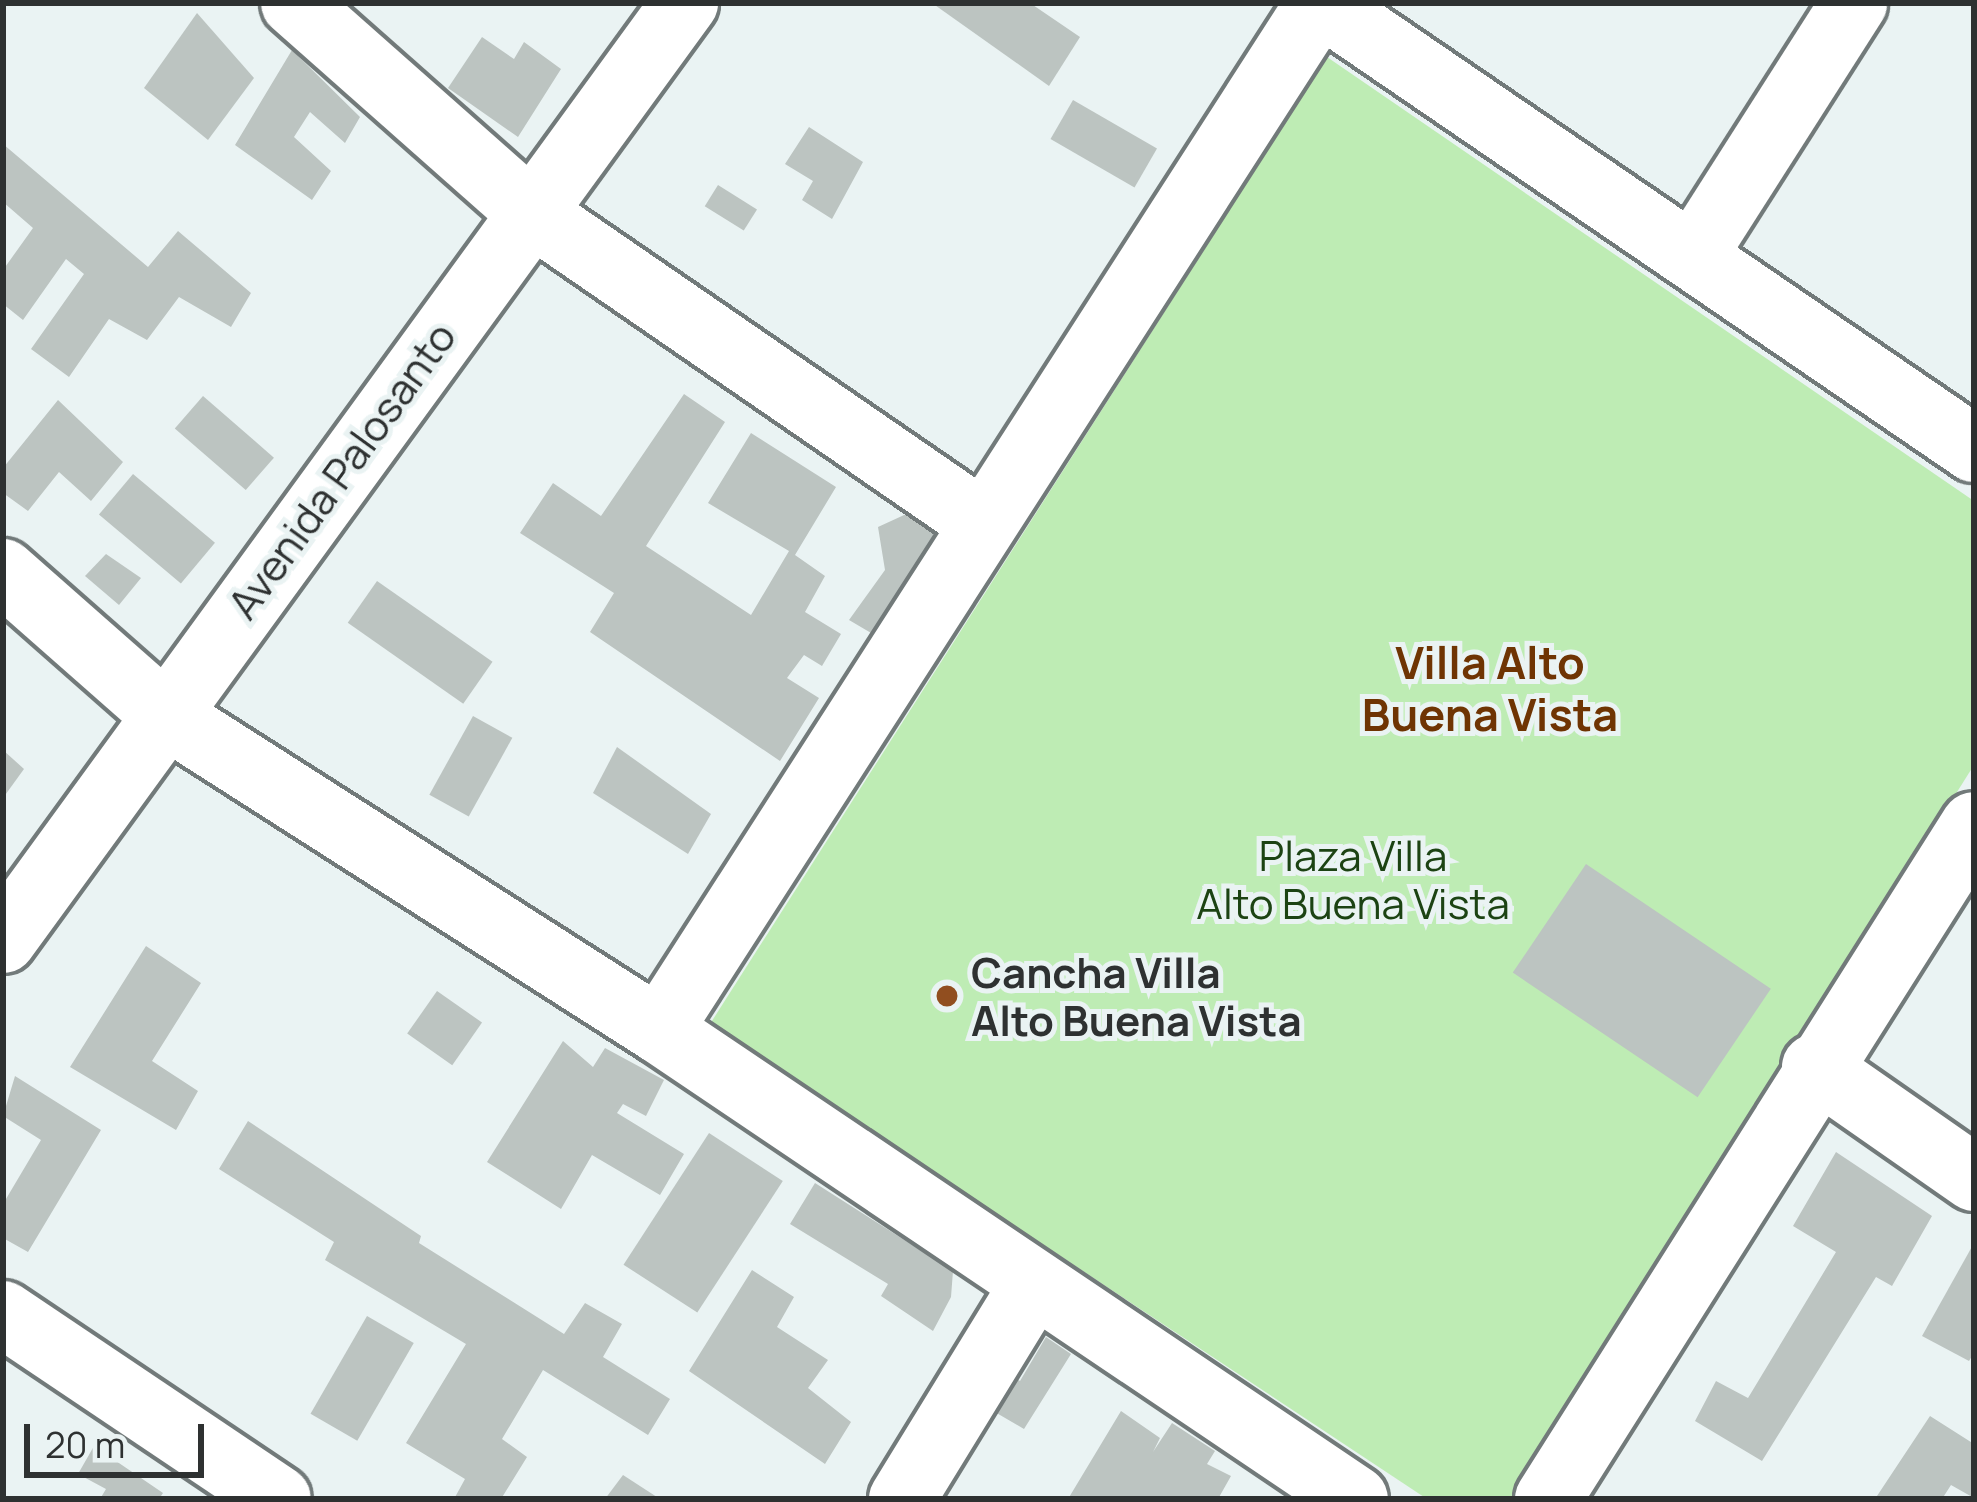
<!DOCTYPE html>
<html>
<head>
<meta charset="utf-8">
<style>
	body { margin:0 }
	#map { position:relative; width:1977px; height:1502px; overflow:hidden; background:#eaf3f3; font-family:Manrope,sans-serif }
	div>[style] { position:absolute }
	[style*='--x'] { left:calc(var(--x)*1px); top:calc(var(--y)*1px); width:calc(var(--w)*1px); rotate:calc(var(--a)*1deg) }
	.green>* { inset:0; background:#beecb4 }
	.building>* { inset:0; background:#bcc4c1; transform-origin:0 0 }
	.roads { filter:drop-shadow(3px 0 #727a7a) drop-shadow(-3px 0 #727a7a) drop-shadow(0 3px #727a7a) drop-shadow(0 -3px #727a7a) }
	.minor>* { height:66px; margin:-33px; padding:0 33px; transform-origin:33px; border-radius:33px; background:#fff }
	.tertiary>* { height:66px; margin:-33px; padding:0 33px; transform-origin:33px; border-radius:33px; background:#fff }
	.dots>* { width:33px; height:33px; translate:-50% -50%; box-sizing:border-box; border:6px solid #eaf3f3; border-radius:50% }
	span { translate:-50% -50%; white-space:nowrap; text-align:center; line-height:1.15; -webkit-text-stroke:10px #eaf3f3; paint-order:stroke }
	.street-label { font-size:42px; color:#2e3131 }
	.park-label { font-size:42px; color:#1c4313 }
	.poi-label { font-size:42px; color:#2e3131; font-weight:700 }
	.left { translate:0 -50%; text-align:left }
	.neighbourhood-label { font-size:45px; color:#6f3403; font-weight:700 }
	.frame { position:absolute; inset:0; border:6px solid #2e3131; pointer-events:none }
	.scale { position:absolute; left:24px; top:1424px; width:180px; height:54px; box-sizing:border-box; border:6px solid #2e3131; border-top:0; padding-left:15px; font-size:36px; line-height:42px; white-space:nowrap; color:#2e3131; -webkit-text-stroke:9px #eaf3f3; paint-order:stroke }
</style>
</head>
<body>
<div id="map">
	<div class="green">
		<i style="clip-path:polygon(1327px 57px,1974px 501px,1974px 765px,1512px 1499px,1427px 1499px,710px 1024px)"></i>
	</div>
	<div class="building">
		<i style="clip-path:polygon(932px 3px,1030px 3px,1080px 37px,1049px 86px)"></i>
		<i style="clip-path:polygon(197px 13px,254px 78px,208px 140px,144px 88px)"></i>
		<i style="clip-path:polygon(482px 37px,514px 59px,524px 42px,561px 69px,518px 137px,448px 88px)"></i>
		<i style="clip-path:polygon(292px 50px,360px 117px,345px 143px,310px 112px,294px 137px,331px 171px,312px 200px,235px 145px)"></i>
		<i style="left:1073px;top:100px;width:97px;height:45px;rotate:30deg"></i>
		<i style="clip-path:polygon(809px 127px,863px 162px,832px 219px,802px 200px,813px 181px,785px 164px)"></i>
		<i style="clip-path:polygon(3px 144px,148px 267px,178px 231px,251px 293px,231px 327px,179px 297px,147px 340px,109px 319px,69px 377px,31px 349px,84px 274px,66px 259px,23px 320px,3px 304px,3px 270px,33px 228px,3px 202px)"></i>
		<i style="left:718px;top:185px;width:46px;height:25px;rotate:32deg"></i>
		<i style="clip-path:polygon(684px 394px,725px 422px,646px 546px,751px 615px,789px 551px,708px 503px,751px 433px,836px 487px,795px 555px,825px 576px,805px 612px,841px 634px,822px 666px,804px 655px,787px 678px,819px 698px,780px 761px,590px 632px,614px 593px,520px 533px,553px 483px,601px 516px)"></i>
		<i style="left:203px;top:396px;width:94px;height:43px;rotate:41deg"></i>
		<i style="clip-path:polygon(58px 400px,123px 462px,91px 501px,59px 472px,28px 511px,3px 493px,3px 468px)"></i>
		<i style="left:133px;top:474px;width:107px;height:53px;rotate:40deg"></i>
		<i style="clip-path:polygon(915px 510px,932px 525px,937px 555px,883px 640px,849px 620px,885px 570px,878px 527px)"></i>
		<i style="clip-path:polygon(106px 554px,141px 578px,119px 605px,85px 576px)"></i>
		<i style="left:377px;top:581px;width:141px;height:51px;rotate:35deg"></i>
		<i style="left:473px;top:716px;width:45px;height:90px;rotate:29deg"></i>
		<i style="clip-path:polygon(617px 747px,711px 814px,688px 854px,593px 793px)"></i>
		<i style="clip-path:polygon(3px 750px,24px 769px,3px 798px)"></i>
		<i style="left:1586px;top:864px;width:223px;height:131px;rotate:34deg"></i>
		<i style="clip-path:polygon(146px 946px,201px 983px,152px 1061px,198px 1091px,176px 1130px,70px 1067px)"></i>
		<i style="left:437px;top:991px;width:55px;height:52px;rotate:35deg"></i>
		<i style="clip-path:polygon(563px 1041px,593px 1067px,605px 1048px,664px 1080px,646px 1116px,623px 1104px,617px 1113px,684px 1154px,660px 1195px,592px 1155px,561px 1209px,487px 1162px)"></i>
		<i style="clip-path:polygon(15px 1076px,101px 1130px,28px 1252px,3px 1238px,3px 1204px,41px 1140px,3px 1116px)"></i>
		<i style="clip-path:polygon(248px 1121px,421px 1236px,419px 1243px,564px 1334px,585px 1303px,622px 1324px,603px 1357px,670px 1399px,648px 1435px,543px 1370px,502px 1439px,527px 1457px,501px 1499px,454px 1499px,465px 1479px,406px 1443px,466px 1344px,325px 1260px,334px 1242px,219px 1169px)"></i>
		<i style="left:709px;top:1133px;width:88px;height:157px;rotate:33deg"></i>
		<i style="clip-path:polygon(1836px 1152px,1932px 1216px,1892px 1286px,1876px 1277px,1762px 1461px,1695px 1421px,1716px 1381px,1748px 1398px,1836px 1252px,1793px 1226px)"></i>
		<i style="clip-path:polygon(815px 1183px,953px 1271px,951px 1297px,933px 1331px,881px 1296px,888px 1284px,790px 1224px)"></i>
		<i style="clip-path:polygon(1974px 1243px,1974px 1353px,1969px 1361px,1922px 1336px)"></i>
		<i style="clip-path:polygon(752px 1270px,794px 1297px,777px 1327px,828px 1360px,808px 1388px,851px 1422px,825px 1464px,689px 1371px)"></i>
		<i style="left:367px;top:1316px;width:54px;height:113px;rotate:30deg"></i>
		<i style="clip-path:polygon(1046px 1337px,1071px 1354px,1024px 1429px,988px 1408px,1009px 1374px,1020px 1381px)"></i>
		<i style="clip-path:polygon(1121px 1411px,1160px 1438px,1153px 1452px,1172px 1423px,1215px 1451px,1207px 1464px,1231px 1476px,1218px 1499px,1068px 1499px)"></i>
		<i style="clip-path:polygon(1930px 1416px,1974px 1444px,1974px 1498px,1951px 1485px,1942px 1499px,1875px 1499px)"></i>
		<i style="clip-path:polygon(94px 1446px,163px 1493px,159px 1499px,100px 1499px,106px 1489px,78px 1474px)"></i>
		<i style="clip-path:polygon(623px 1475px,660px 1499px,605px 1499px)"></i>
	</div>
	<div class="roads">
		<div class="minor">
			<i style="--x:294;--y:3;--w:314;--a:41.5"></i>
			<i style="--x:529;--y:211;--w:552;--a:34.52"></i>
			<i style="--x:1693;--y:256;--w:300;--a:-57.5"></i>
			<i style="--x:3;--y:572;--w:215;--a:41.4"></i>
			<i style="--x:164;--y:714;--w:587;--a:32.55"></i>
			<i style="--x:659;--y:1030;--w:839;--a:33.97"></i>
			<i style="--x:3;--y:940;--w:1159;--a:-53.95"></i>
			<i style="--x:659;--y:1030;--w:1221;--a:-57.27"></i>
			<i style="--x:1815;--y:1067;--w:194;--a:34.9"></i>
			<i style="--x:3;--y:1314;--w:331;--a:33.9"></i>
			<i style="--x:902;--y:1499;--w:252;--a:-58.5"></i>
			<i style="--x:1548;--y:1499;--w:797;--a:-57.71"></i>
		</div>
		<div class="tertiary">
			<i style="--x:1321;--y:3;--w:791;--a:34.33"></i>
		</div>
	</div>
	<div class="dots">
		<i style="left:947px;top:996px;background:#914e1f"></i>
	</div>
	<div class="street-label">
		<span style="left:341px;top:470px;rotate:-54deg">Avenida Palosanto</span>
	</div>
	<div class="park-label">
		<span style="left:1353px;top:879px">Plaza Villa<br>Alto Buena Vista</span>
	</div>
	<div class="poi-label">
		<span class="left" style="left:971px;top:996px">Cancha Villa<br>Alto Buena Vista</span>
	</div>
	<div class="neighbourhood-label">
		<span style="left:1490px;top:689px">Villa Alto<br>Buena Vista</span>
	</div>
	<div class="frame"></div>
	<div class="scale">20 m</div>
</div>
</body>
</html>
